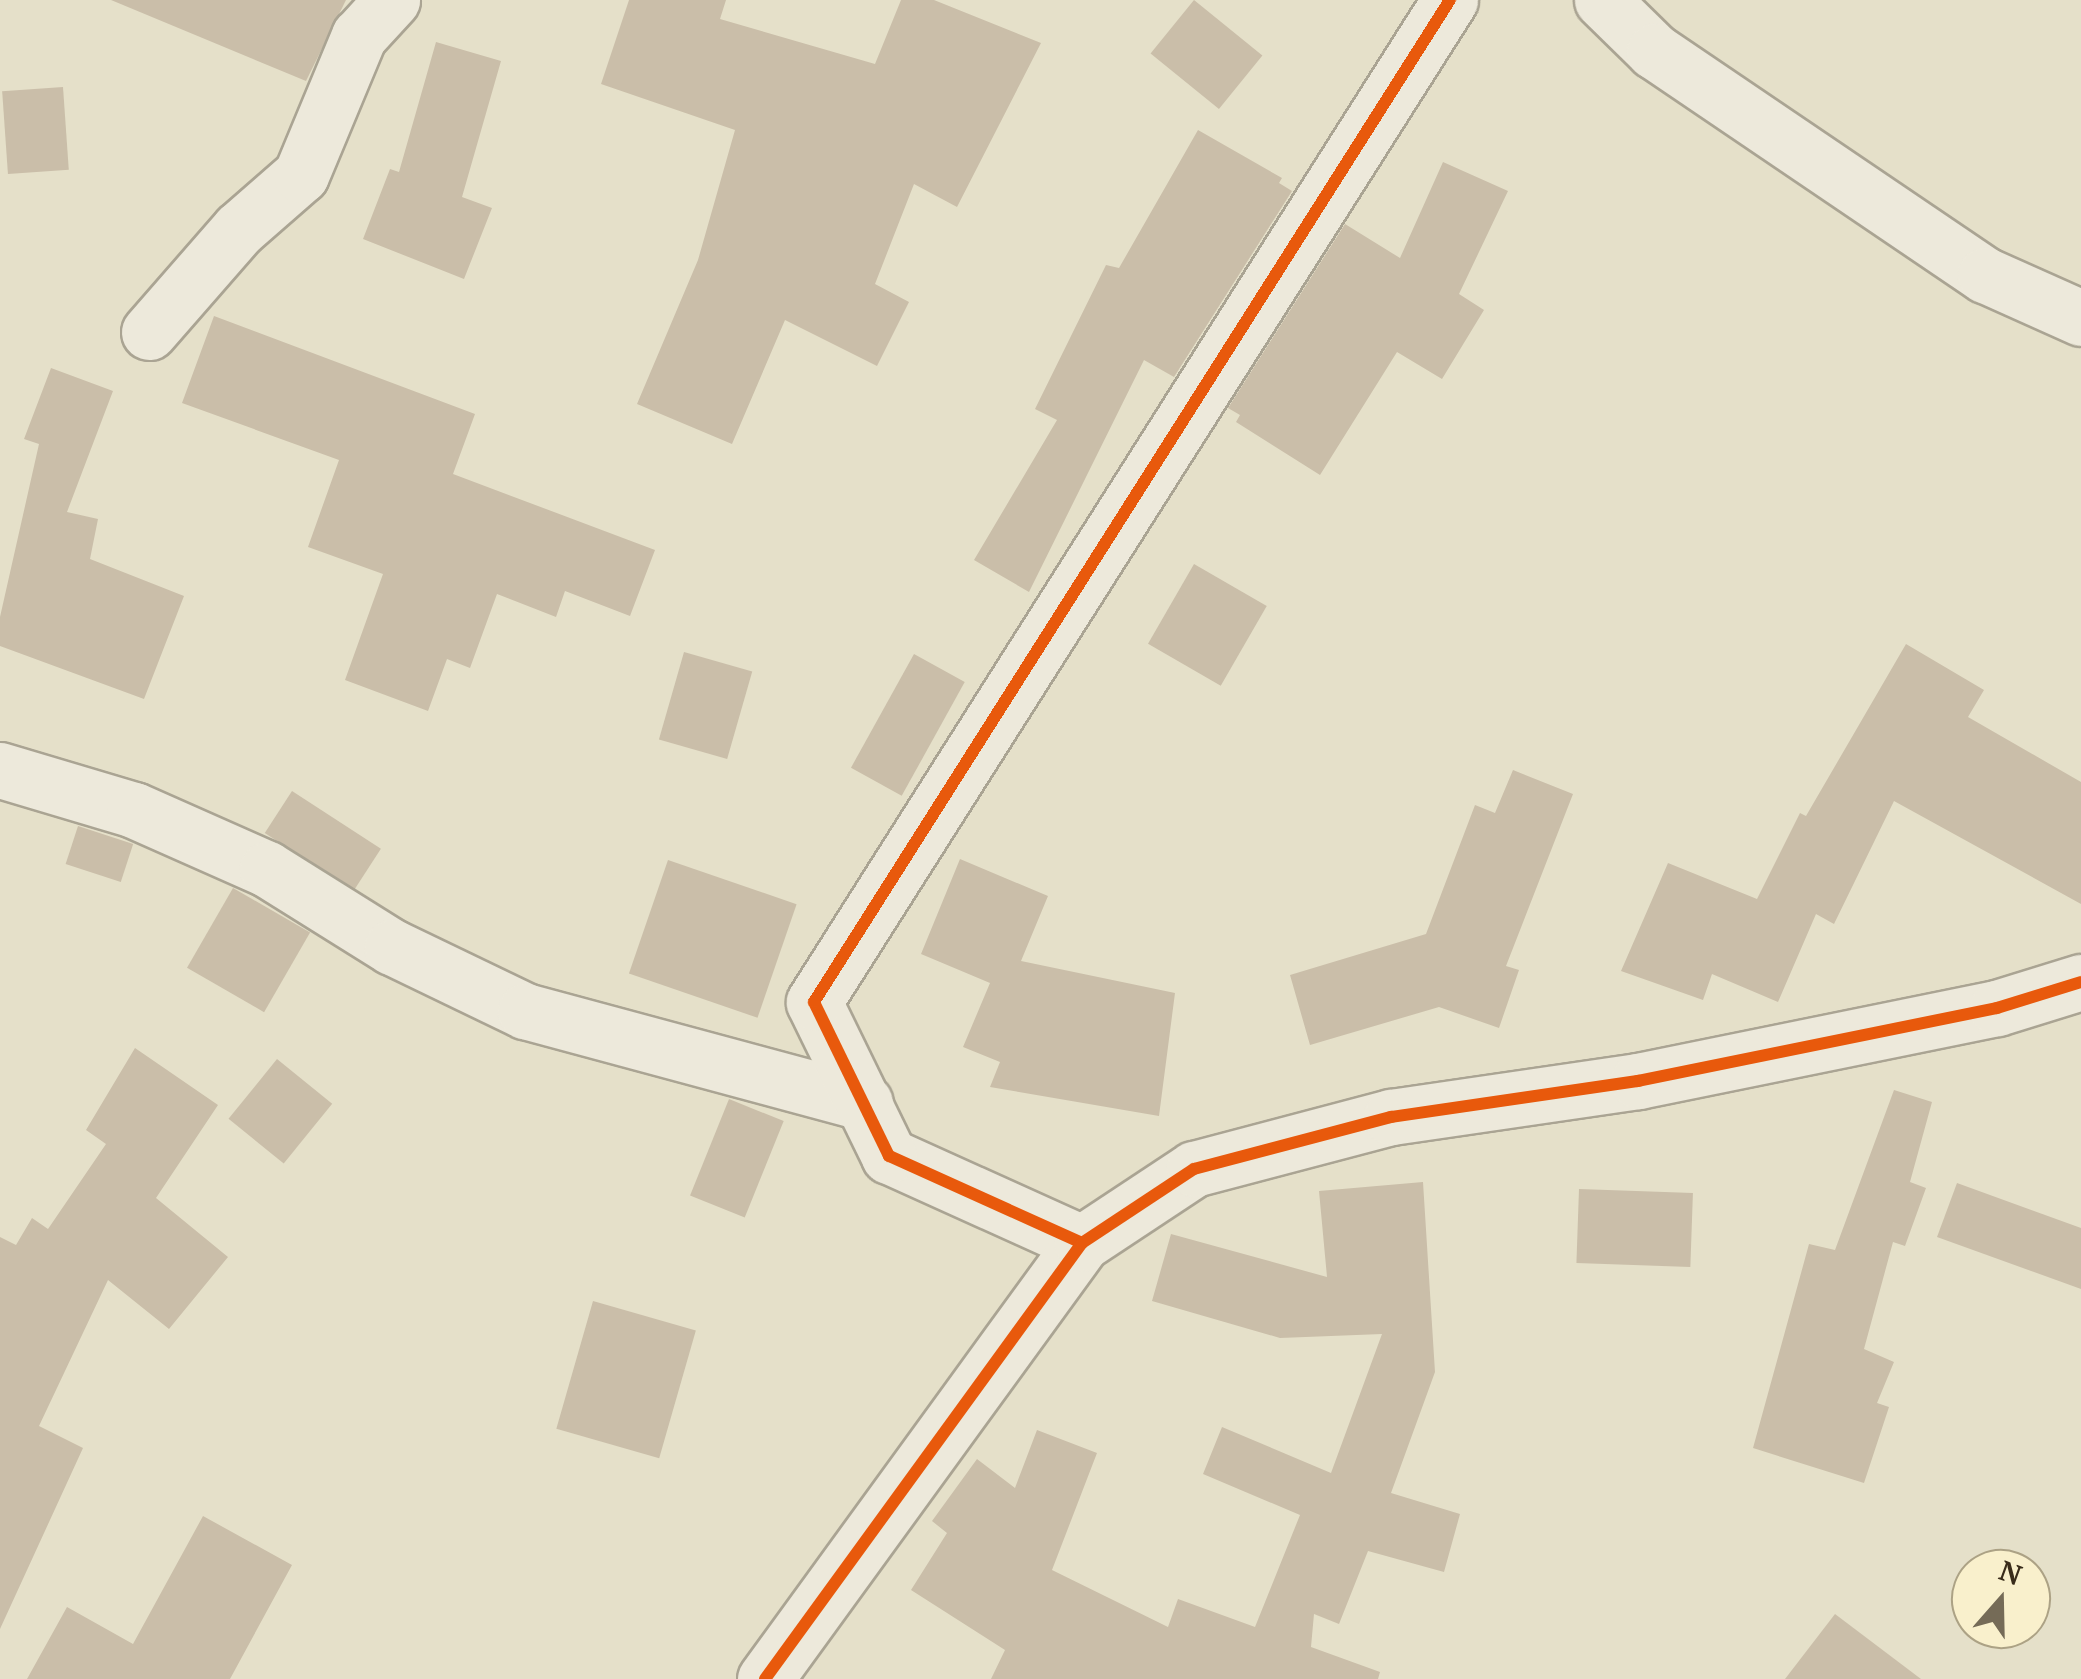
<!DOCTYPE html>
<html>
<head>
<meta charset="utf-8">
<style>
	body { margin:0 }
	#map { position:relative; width:2081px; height:1679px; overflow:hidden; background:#e5e0c9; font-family:"PT Serif",serif }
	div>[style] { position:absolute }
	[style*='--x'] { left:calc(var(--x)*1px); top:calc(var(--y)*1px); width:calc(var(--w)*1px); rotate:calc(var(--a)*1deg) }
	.building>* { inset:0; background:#cabea9; transform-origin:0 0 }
	.roads { filter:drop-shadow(2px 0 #aaa493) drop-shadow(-2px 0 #aaa493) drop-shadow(0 2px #aaa493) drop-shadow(0 -2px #aaa493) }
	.minor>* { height:55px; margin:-27.5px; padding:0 27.5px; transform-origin:27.5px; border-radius:27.5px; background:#ede9db }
	.tertiary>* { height:55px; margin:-27.5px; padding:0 27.5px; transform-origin:27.5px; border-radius:27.5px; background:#ede9db }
	.cycleway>* { height:12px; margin:-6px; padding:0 6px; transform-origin:6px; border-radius:6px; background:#e8590c }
	span { translate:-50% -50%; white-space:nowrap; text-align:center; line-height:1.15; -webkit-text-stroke:8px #f9f0cc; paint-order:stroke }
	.north { position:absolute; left:1951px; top:1549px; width:100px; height:100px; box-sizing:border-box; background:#f9f0cc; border:2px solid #aca285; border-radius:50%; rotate:20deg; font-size:28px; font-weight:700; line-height:40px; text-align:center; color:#392c1a }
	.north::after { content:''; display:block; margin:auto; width:35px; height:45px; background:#756b57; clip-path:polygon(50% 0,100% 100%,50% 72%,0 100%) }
</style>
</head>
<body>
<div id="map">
	<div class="building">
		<i style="clip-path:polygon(111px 0,346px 0,306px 81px)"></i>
		<i style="clip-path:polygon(629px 0,726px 0,720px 19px,875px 64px,901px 0,934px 0,1041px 43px,957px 207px,914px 184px,875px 284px,909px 302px,877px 366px,785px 320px,732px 444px,637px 404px,698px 260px,735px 130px,601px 84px)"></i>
		<i style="left:1194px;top:0;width:88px;height:69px;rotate:39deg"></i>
		<i style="clip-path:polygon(436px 42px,501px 61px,462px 197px,492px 208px,464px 279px,363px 239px,390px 169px,399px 172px)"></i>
		<i style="left:63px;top:87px;width:83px;height:61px;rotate:86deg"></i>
		<i style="clip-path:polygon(1198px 130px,1282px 178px,1279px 183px,1292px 191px,1174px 377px,1144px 360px,1029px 592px,974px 560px,1057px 420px,1035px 409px,1106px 265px,1119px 268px)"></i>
		<i style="clip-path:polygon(1443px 162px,1508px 191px,1459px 294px,1484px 310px,1442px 379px,1397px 352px,1320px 475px,1236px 422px,1240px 415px,1228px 408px,1345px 224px,1400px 258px)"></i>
		<i style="clip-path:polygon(214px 316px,475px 414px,453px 474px,655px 550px,630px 616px,565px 591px,556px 617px,497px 594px,470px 668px,447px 659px,428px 711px,345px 680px,383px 574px,308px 547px,339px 460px,182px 403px)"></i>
		<i style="clip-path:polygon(51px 368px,113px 391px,67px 512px,98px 519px,90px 559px,184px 596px,144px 699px,0 646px,0 617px,39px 444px,24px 439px)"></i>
		<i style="left:1194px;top:564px;width:84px;height:92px;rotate:30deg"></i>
		<i style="clip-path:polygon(1906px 644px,1984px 690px,1968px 717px,2081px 782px,2081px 904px,1894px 801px,1834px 924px,1816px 914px,1778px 1002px,1712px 974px,1703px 1000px,1621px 971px,1668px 863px,1757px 899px,1800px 813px,1806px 816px)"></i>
		<i style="left:684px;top:652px;width:71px;height:91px;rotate:16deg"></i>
		<i style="left:914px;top:654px;width:58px;height:130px;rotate:29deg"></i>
		<i style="clip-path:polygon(1513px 770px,1573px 794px,1506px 966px,1519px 970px,1499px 1028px,1439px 1007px,1310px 1045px,1290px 975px,1426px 934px,1475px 805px,1495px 813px)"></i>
		<i style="left:292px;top:791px;width:106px;height:50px;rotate:33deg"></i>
		<i style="left:78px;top:826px;width:58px;height:40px;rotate:18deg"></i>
		<i style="clip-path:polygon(960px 859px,1048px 896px,1021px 961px,1175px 993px,1159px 1116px,990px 1087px,1000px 1062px,963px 1047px,990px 983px,921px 954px)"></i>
		<i style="left:668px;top:860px;width:136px;height:120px;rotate:19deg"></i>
		<i style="left:233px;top:888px;width:89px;height:92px;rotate:30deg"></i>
		<i style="clip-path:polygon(135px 1048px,218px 1105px,156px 1198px,228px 1257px,169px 1329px,108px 1280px,39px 1426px,83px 1448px,0 1629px,0 1237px,16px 1245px,32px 1218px,48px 1229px,106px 1144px,86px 1130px)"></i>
		<i style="left:277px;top:1059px;width:71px;height:77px;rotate:39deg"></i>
		<i style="clip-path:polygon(1894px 1090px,1932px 1102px,1910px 1182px,1926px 1188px,1905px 1246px,1893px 1242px,1864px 1349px,1894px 1362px,1877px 1403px,1889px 1407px,1864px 1483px,1753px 1448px,1809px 1244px,1835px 1250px)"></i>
		<i style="left:729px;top:1099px;width:59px;height:104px;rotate:22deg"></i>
		<i style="clip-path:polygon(1423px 1182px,1435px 1372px,1391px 1493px,1460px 1514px,1444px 1572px,1368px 1551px,1339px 1624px,1314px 1614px,1311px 1647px,1380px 1672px,1378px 1679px,991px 1679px,1005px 1650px,911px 1590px,947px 1533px,932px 1521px,977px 1459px,1015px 1488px,1037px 1430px,1097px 1453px,1052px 1570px,1168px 1627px,1178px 1599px,1255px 1627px,1300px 1515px,1203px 1474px,1222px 1427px,1331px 1473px,1382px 1334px,1280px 1338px,1152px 1301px,1171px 1234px,1327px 1277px,1319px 1191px)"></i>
		<i style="clip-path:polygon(1957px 1183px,2081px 1228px,2081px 1289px,1937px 1237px)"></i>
		<i style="left:1579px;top:1189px;width:114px;height:74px;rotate:2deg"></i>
		<i style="left:593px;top:1301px;width:107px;height:133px;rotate:16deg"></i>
		<i style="clip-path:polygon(203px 1516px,292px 1565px,230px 1679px,27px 1679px,67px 1607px,133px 1644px)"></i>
		<i style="clip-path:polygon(1835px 1614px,1921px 1679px,1785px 1679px)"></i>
	</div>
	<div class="roads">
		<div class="minor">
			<i style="--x:1602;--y:0;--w:73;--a:44.4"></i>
			<i style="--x:1654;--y:51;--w:400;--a:34.1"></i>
			<i style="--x:1985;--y:275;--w:105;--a:24.1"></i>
			<i style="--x:149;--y:332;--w:137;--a:-48.9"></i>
			<i style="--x:239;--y:229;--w:82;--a:-41.1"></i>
			<i style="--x:301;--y:175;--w:151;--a:-67.4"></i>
			<i style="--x:359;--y:36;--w:49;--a:-47.5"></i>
			<i style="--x:0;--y:770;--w:140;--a:16.6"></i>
			<i style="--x:134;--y:810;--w:145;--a:23.9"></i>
			<i style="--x:267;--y:869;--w:147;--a:32"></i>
			<i style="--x:392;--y:947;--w:148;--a:25.7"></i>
			<i style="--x:525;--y:1011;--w:352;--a:15.1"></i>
			<i style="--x:1082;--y:1243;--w:212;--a:-155.7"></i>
			<i style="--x:889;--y:1156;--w:171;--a:-116"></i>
			<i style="--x:814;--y:1002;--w:1187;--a:-57.6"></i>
		</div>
		<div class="tertiary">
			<i style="--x:765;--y:1679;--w:539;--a:-53.98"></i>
			<i style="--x:1082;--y:1243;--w:134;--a:-33.5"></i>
			<i style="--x:1194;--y:1169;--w:204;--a:-14.8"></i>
			<i style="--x:1391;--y:1117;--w:250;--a:-8.3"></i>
			<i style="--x:1638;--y:1081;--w:366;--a:-11.5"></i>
			<i style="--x:1997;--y:1008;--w:88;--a:-17.2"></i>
		</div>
	</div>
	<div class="cycleway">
		<i style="--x:1082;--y:1243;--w:212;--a:-155.7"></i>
		<i style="--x:889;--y:1156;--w:171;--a:-116"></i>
		<i style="--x:814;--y:1002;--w:1187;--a:-57.6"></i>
		<i style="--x:765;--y:1679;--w:539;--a:-53.98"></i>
		<i style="--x:1082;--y:1243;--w:134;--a:-33.5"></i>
		<i style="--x:1194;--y:1169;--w:204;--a:-14.8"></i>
		<i style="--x:1391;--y:1117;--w:250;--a:-8.3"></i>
		<i style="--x:1638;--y:1081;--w:366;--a:-11.5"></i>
		<i style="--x:1997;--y:1008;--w:88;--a:-17.2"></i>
	</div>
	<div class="north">N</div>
</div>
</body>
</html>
